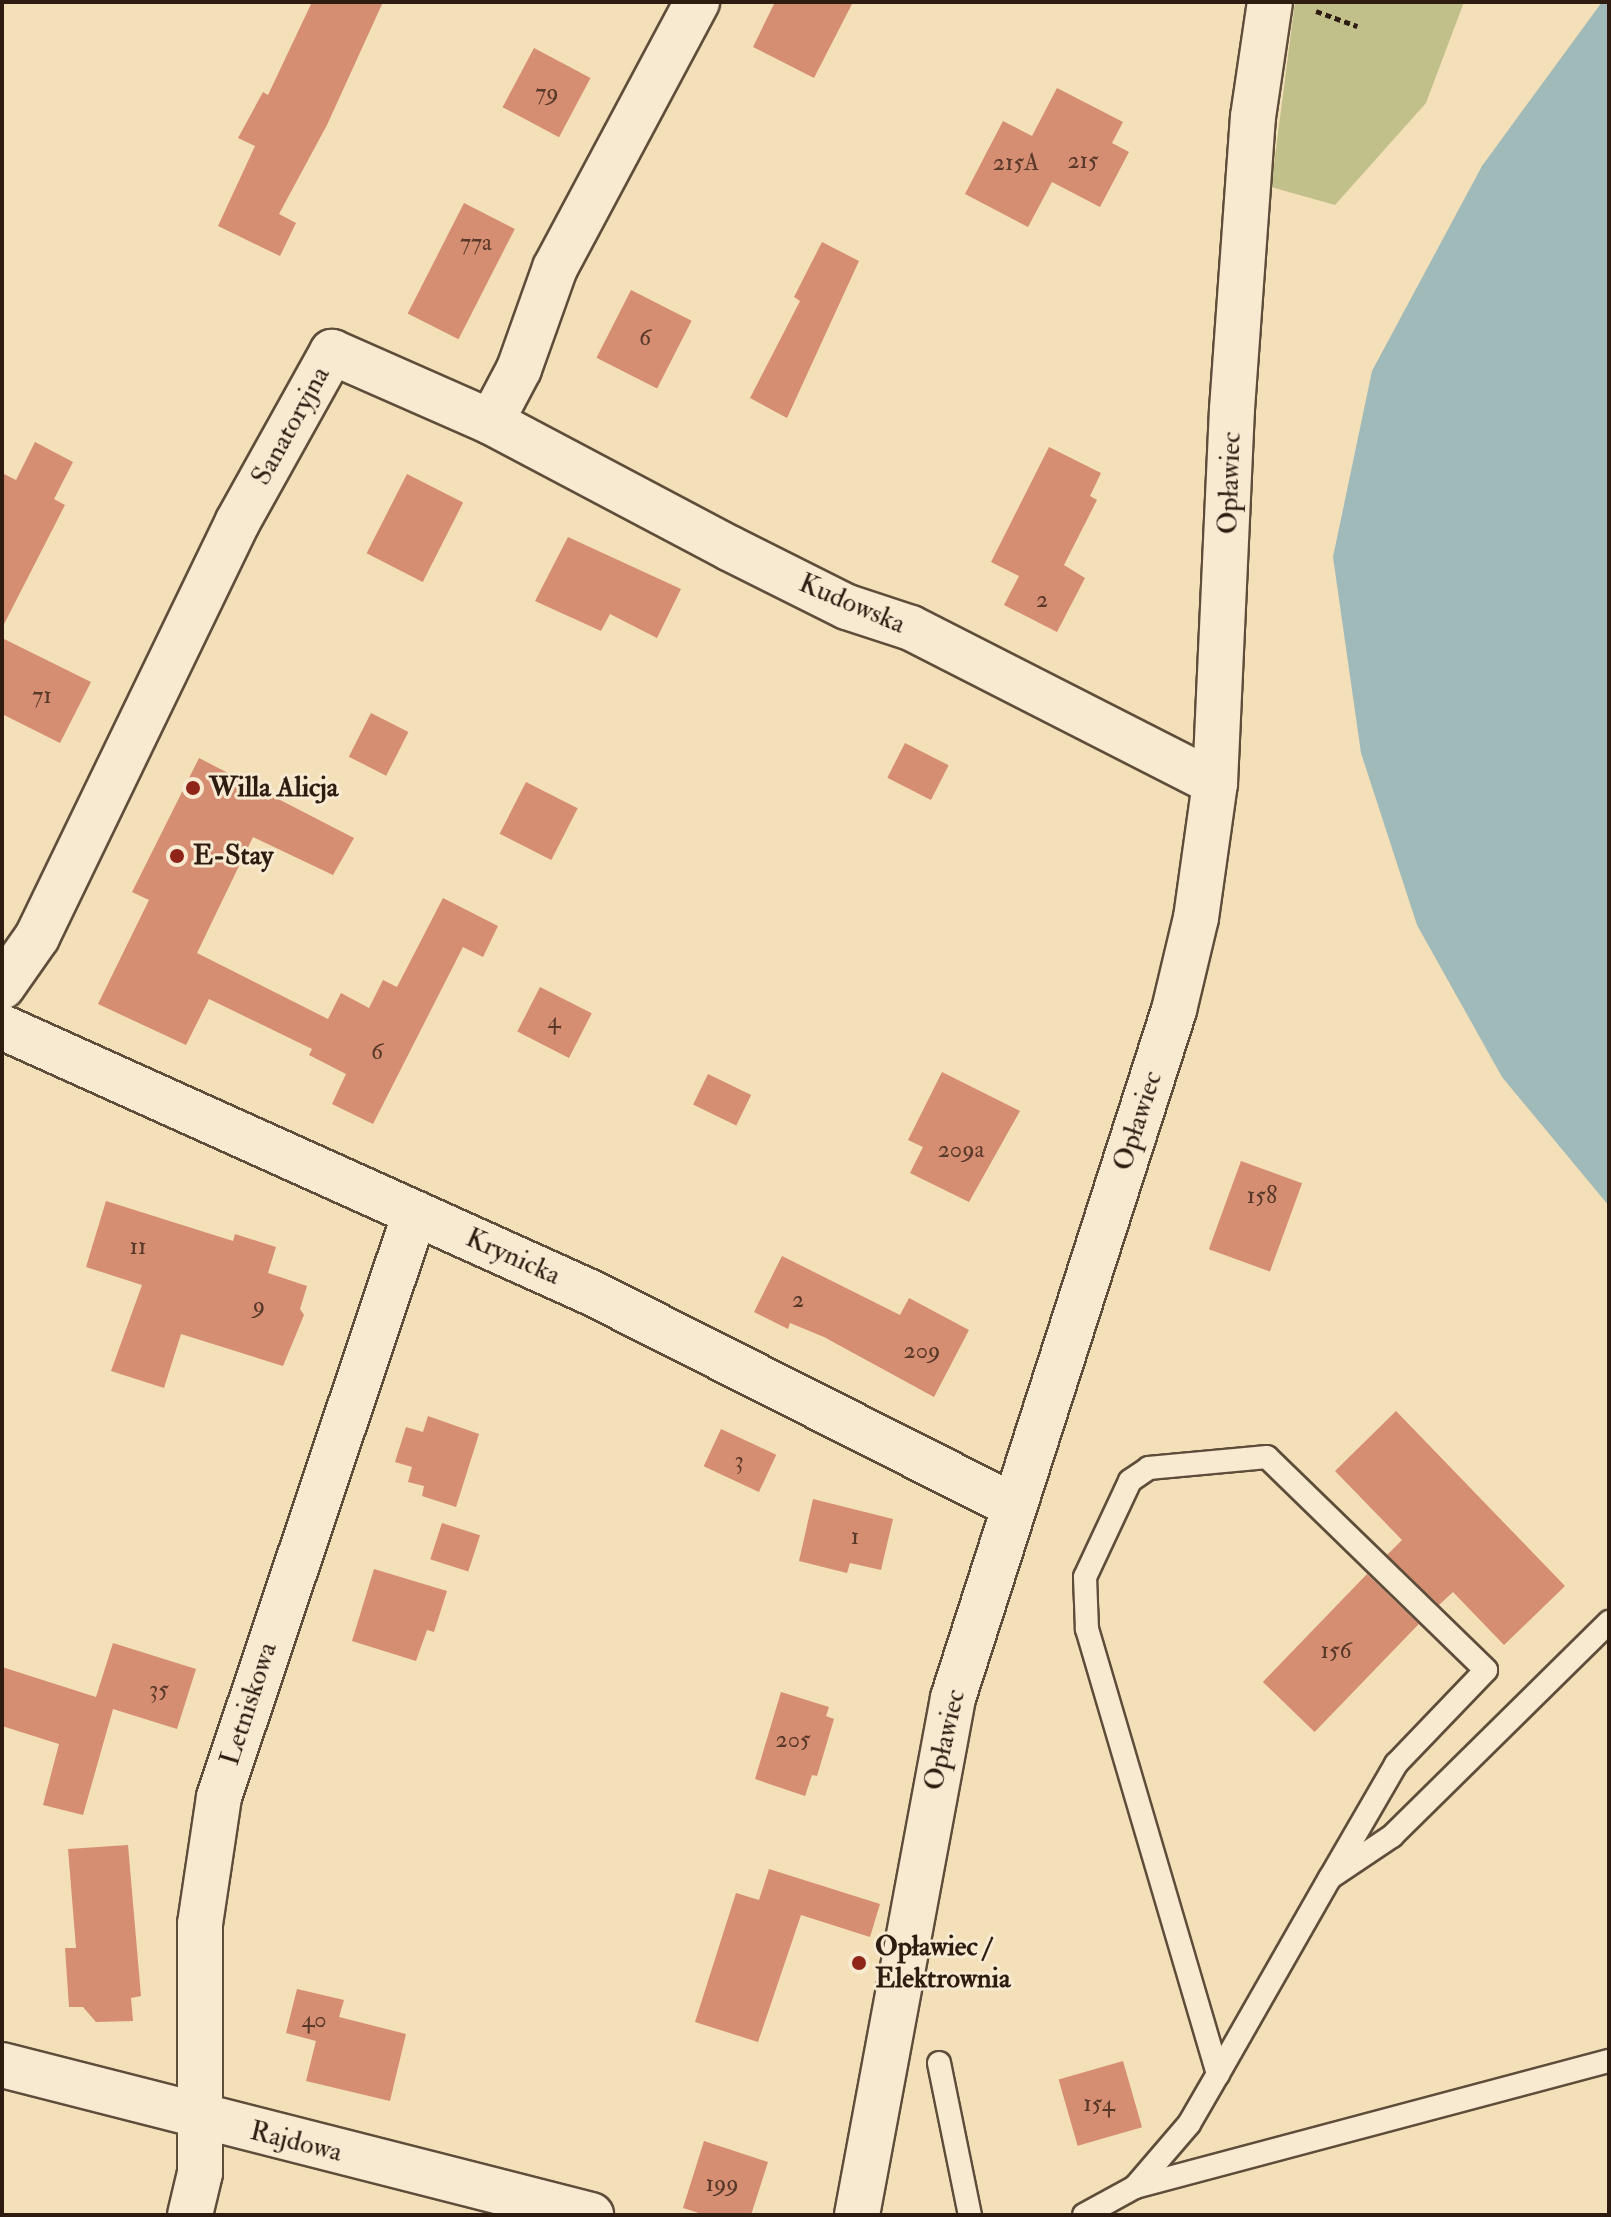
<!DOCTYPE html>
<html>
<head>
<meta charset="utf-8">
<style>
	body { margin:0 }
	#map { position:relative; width:1611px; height:2217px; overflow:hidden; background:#f3dfb8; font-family:"IM FELL Double Pica",serif }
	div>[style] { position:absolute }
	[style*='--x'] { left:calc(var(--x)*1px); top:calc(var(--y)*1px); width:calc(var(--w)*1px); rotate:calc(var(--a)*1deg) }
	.green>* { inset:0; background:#c2c08a }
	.water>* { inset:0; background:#9fbab9 }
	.building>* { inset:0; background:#d68e72; transform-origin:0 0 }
	.path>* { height:5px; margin-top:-2.5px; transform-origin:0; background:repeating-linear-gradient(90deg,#2e1c11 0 6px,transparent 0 10px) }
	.roads { filter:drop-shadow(2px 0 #5f4d3b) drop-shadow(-2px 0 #5f4d3b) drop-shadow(0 2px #5f4d3b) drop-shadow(0 -2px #5f4d3b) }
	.service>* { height:22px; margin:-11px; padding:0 11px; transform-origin:11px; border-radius:11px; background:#f7ead1 }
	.minor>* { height:44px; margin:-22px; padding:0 22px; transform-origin:22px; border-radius:22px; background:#f7ead1 }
	.tertiary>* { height:44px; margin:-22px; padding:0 22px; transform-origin:22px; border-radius:22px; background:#f7ead1 }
	.dots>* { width:22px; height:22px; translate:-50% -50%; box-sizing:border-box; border:4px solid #f7ead1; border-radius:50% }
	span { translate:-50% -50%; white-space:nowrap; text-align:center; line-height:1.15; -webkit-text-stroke:6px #f7ead1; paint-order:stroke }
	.number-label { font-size:24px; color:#583829 }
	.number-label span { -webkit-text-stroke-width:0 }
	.street-label { font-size:28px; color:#2e1c11 }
	.poi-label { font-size:28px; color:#2e1c11; font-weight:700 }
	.left { translate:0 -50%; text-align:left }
	.frame { position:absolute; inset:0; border:4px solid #2e1c11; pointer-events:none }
</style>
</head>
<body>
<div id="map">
	<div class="green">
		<i style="clip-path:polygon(1295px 2px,1464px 2px,1426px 103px,1335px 205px,1271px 187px)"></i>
	</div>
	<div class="water">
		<i style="clip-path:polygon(1602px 2px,1609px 2px,1609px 1206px,1502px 1077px,1417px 925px,1361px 753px,1333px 557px,1372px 371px,1482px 166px)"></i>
	</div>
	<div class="building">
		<i style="clip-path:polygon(312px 2px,383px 2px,327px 125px,279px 214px,296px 223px,280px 256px,218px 226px,255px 146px,238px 138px,263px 92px,268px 95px)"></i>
		<i style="clip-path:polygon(775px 2px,853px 2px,814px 78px,753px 47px)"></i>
		<i style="left:534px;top:48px;width:64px;height:67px;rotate:28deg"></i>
		<i style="clip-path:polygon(1057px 88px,1123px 122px,1112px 143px,1129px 152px,1100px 207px,1052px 182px,1028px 227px,965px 194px,1003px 121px,1032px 136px)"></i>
		<i style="left:464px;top:203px;width:57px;height:124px;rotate:27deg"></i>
		<i style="clip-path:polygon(822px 242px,859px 261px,787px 418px,750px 398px,800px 301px,794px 297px)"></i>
		<i style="left:631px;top:290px;width:68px;height:76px;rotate:27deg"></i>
		<i style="clip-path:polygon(35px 442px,73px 462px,54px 499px,65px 505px,2px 628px,2px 473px,16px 480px)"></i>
		<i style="clip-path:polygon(1049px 447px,1101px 473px,1090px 496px,1097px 500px,1064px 565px,1085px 578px,1057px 632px,1004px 605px,1019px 576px,991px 562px)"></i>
		<i style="left:407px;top:474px;width:63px;height:89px;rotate:27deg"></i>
		<i style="clip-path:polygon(568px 537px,681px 589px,657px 638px,610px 614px,601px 631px,535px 601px)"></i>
		<i style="clip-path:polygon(2px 638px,91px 682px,60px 743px,2px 714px)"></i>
		<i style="left:371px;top:713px;width:42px;height:49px;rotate:27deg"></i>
		<i style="left:905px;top:743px;width:49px;height:39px;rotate:27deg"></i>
		<i style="clip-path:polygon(199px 758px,354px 838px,333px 875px,253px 837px,197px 953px,328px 1019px,341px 993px,369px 1008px,383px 980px,397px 987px,443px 898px,498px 926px,483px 957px,463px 947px,373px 1124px,332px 1104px,346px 1074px,309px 1055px,312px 1049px,209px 999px,186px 1045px,98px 1004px,149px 900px,132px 892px)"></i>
		<i style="left:526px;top:782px;width:58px;height:58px;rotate:27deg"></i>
		<i style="left:540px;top:987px;width:58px;height:50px;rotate:27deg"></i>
		<i style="clip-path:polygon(942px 1072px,1020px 1111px,969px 1202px,910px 1173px,923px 1147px,908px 1140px)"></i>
		<i style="left:708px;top:1074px;width:48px;height:34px;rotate:26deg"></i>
		<i style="left:1241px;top:1161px;width:65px;height:94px;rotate:20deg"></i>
		<i style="clip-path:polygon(106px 1201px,233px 1241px,235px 1234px,276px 1247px,268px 1273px,307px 1286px,300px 1309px,304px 1315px,283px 1366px,181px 1334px,164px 1388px,111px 1371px,142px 1285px,86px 1267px)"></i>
		<i style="clip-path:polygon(782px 1256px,900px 1315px,909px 1298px,969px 1330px,934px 1397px,824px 1337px,790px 1323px,788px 1329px,754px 1312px)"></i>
		<i style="clip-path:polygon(1396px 1411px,1565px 1586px,1504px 1645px,1453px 1592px,1439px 1605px,1387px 1555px,1402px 1540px,1335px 1471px)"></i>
		<i style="clip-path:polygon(428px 1416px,479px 1434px,456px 1507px,422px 1496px,424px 1486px,408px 1482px,412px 1467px,395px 1462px,406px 1427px,423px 1432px)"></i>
		<i style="left:721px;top:1429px;width:61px;height:41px;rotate:25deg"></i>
		<i style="clip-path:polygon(813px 1499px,893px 1519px,881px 1570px,850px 1563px,847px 1573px,799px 1561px)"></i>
		<i style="left:442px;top:1523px;width:40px;height:38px;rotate:18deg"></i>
		<i style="clip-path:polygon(374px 1569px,447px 1591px,434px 1632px,427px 1630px,416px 1661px,352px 1641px)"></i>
		<i style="left:1367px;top:1574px;width:72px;height:150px;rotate:44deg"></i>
		<i style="clip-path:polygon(113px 1643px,196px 1669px,177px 1729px,113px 1709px,83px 1815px,43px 1805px,59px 1744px,2px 1726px,2px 1667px,96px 1697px)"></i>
		<i style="clip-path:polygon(781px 1692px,829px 1707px,826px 1716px,834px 1719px,817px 1776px,812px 1775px,805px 1796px,755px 1779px)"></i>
		<i style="clip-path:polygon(128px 1845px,141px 1996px,131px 1998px,133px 2021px,96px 2022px,83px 2007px,69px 2007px,65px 1948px,76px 1948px,68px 1849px)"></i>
		<i style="clip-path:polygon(769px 1869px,880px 1904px,870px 1937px,801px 1915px,758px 2042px,695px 2022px,736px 1893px,759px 1900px)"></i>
		<i style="clip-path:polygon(297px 1989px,344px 2000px,339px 2017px,406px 2034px,390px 2101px,306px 2081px,316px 2041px,286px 2033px)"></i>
		<i style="left:1123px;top:2061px;width:69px;height:67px;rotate:74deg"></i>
		<i style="clip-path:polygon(704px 2141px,768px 2162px,751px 2215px,705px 2215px,683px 2208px)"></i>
	</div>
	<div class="path">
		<i style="--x:1316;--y:11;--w:44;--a:20.1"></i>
	</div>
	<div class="roads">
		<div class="service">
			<i style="--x:1334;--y:1875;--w:70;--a:-33.9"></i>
			<i style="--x:1392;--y:1836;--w:305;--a:-44.6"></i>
			<i style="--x:939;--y:2063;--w:155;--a:78.5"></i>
			<i style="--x:1135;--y:2187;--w:490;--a:-14.9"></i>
			<i style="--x:1084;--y:2215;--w:58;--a:-28.8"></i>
			<i style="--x:1135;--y:2187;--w:83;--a:-49.4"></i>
			<i style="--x:1189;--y:2124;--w:58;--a:-59.9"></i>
			<i style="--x:1218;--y:2074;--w:226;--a:-60.3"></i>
			<i style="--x:1330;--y:1878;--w:132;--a:-59.9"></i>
			<i style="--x:1396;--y:1764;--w:130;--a:-46.2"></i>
			<i style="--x:1486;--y:1670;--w:305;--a:-135.8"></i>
			<i style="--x:1267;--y:1457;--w:119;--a:174.7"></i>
			<i style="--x:1149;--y:1468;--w:23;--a:146"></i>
			<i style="--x:1130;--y:1481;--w:106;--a:115.1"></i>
			<i style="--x:1085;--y:1577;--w:52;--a:87.8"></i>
			<i style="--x:1087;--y:1629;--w:464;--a:73.6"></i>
		</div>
		<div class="minor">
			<i style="--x:491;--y:422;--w:269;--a:27.9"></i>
			<i style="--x:729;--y:548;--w:132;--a:26.6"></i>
			<i style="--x:847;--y:607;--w:67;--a:18.2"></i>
			<i style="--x:911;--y:628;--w:341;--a:27"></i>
			<i style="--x:2;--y:987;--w:61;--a:-55"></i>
			<i style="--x:37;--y:937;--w:460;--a:-64.2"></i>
			<i style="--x:237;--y:523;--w:196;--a:-60.9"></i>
			<i style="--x:332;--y:352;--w:174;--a:23.8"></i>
			<i style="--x:491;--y:422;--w:60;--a:-62.2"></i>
			<i style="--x:519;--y:369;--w:107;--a:-70.4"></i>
			<i style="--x:555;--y:268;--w:302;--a:-61.9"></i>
			<i style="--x:2;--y:1027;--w:647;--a:24.27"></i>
			<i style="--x:592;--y:1293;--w:473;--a:26.8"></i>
			<i style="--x:2;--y:2065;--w:608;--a:14.29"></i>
			<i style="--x:190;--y:2215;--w:43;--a:-76.6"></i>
			<i style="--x:200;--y:2173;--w:249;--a:-90"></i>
			<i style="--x:200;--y:1924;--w:128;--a:-81.5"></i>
			<i style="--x:219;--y:1797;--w:616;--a:-71.45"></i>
		</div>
		<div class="tertiary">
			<i style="--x:857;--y:2215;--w:526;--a:-79.48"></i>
			<i style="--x:953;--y:1698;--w:723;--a:-72.19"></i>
			<i style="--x:1174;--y:1010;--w:95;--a:-76.6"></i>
			<i style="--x:1196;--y:918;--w:136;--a:-82"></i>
			<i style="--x:1215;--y:783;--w:374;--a:-87.4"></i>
			<i style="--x:1232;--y:409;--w:293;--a:-85.9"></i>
			<i style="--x:1253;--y:117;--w:116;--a:-81.6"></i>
		</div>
	</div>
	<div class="dots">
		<i style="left:193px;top:788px;background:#8f2418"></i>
		<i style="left:177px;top:856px;background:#8f2418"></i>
		<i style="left:859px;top:1963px;background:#8f2418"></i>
	</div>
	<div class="number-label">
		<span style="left:547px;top:93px">79</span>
		<span style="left:1083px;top:161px">215</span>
		<span style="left:1016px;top:163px">215A</span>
		<span style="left:476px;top:243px">77a</span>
		<span style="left:645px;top:338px">6</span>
		<span style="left:1042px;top:600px">2</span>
		<span style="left:42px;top:696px">71</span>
		<span style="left:554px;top:1021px">4</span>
		<span style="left:377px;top:1052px">6</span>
		<span style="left:961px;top:1150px">209a</span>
		<span style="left:1262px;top:1196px">158</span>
		<span style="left:138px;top:1247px">11</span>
		<span style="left:798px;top:1300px">2</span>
		<span style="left:259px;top:1306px">9</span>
		<span style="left:922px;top:1351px">209</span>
		<span style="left:739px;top:1461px">3</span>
		<span style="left:855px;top:1537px">1</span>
		<span style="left:1336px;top:1651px">156</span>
		<span style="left:159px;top:1690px">35</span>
		<span style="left:793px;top:1740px">205</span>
		<span style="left:314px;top:2020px">40</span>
		<span style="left:1099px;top:2104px">154</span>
		<span style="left:722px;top:2184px">199</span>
	</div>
	<div class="street-label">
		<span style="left:291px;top:426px;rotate:-61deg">Sanatoryjna</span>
		<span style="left:1230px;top:483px;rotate:-88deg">Opławiec</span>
		<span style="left:852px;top:604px;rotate:23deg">Kudowska</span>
		<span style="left:1138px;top:1121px;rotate:-72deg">Opławiec</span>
		<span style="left:513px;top:1257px;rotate:24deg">Krynicka</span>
		<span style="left:249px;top:1704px;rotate:-72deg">Letniskowa</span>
		<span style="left:945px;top:1740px;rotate:-77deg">Opławiec</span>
		<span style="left:296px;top:2142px;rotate:14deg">Rajdowa</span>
	</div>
	<div class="poi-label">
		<span class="left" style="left:209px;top:788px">Willa Alicja</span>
		<span class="left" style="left:193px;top:856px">E-Stay</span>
		<span class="left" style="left:875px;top:1963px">Opławiec /<br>Elektrownia</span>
	</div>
	<div class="frame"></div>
</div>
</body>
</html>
